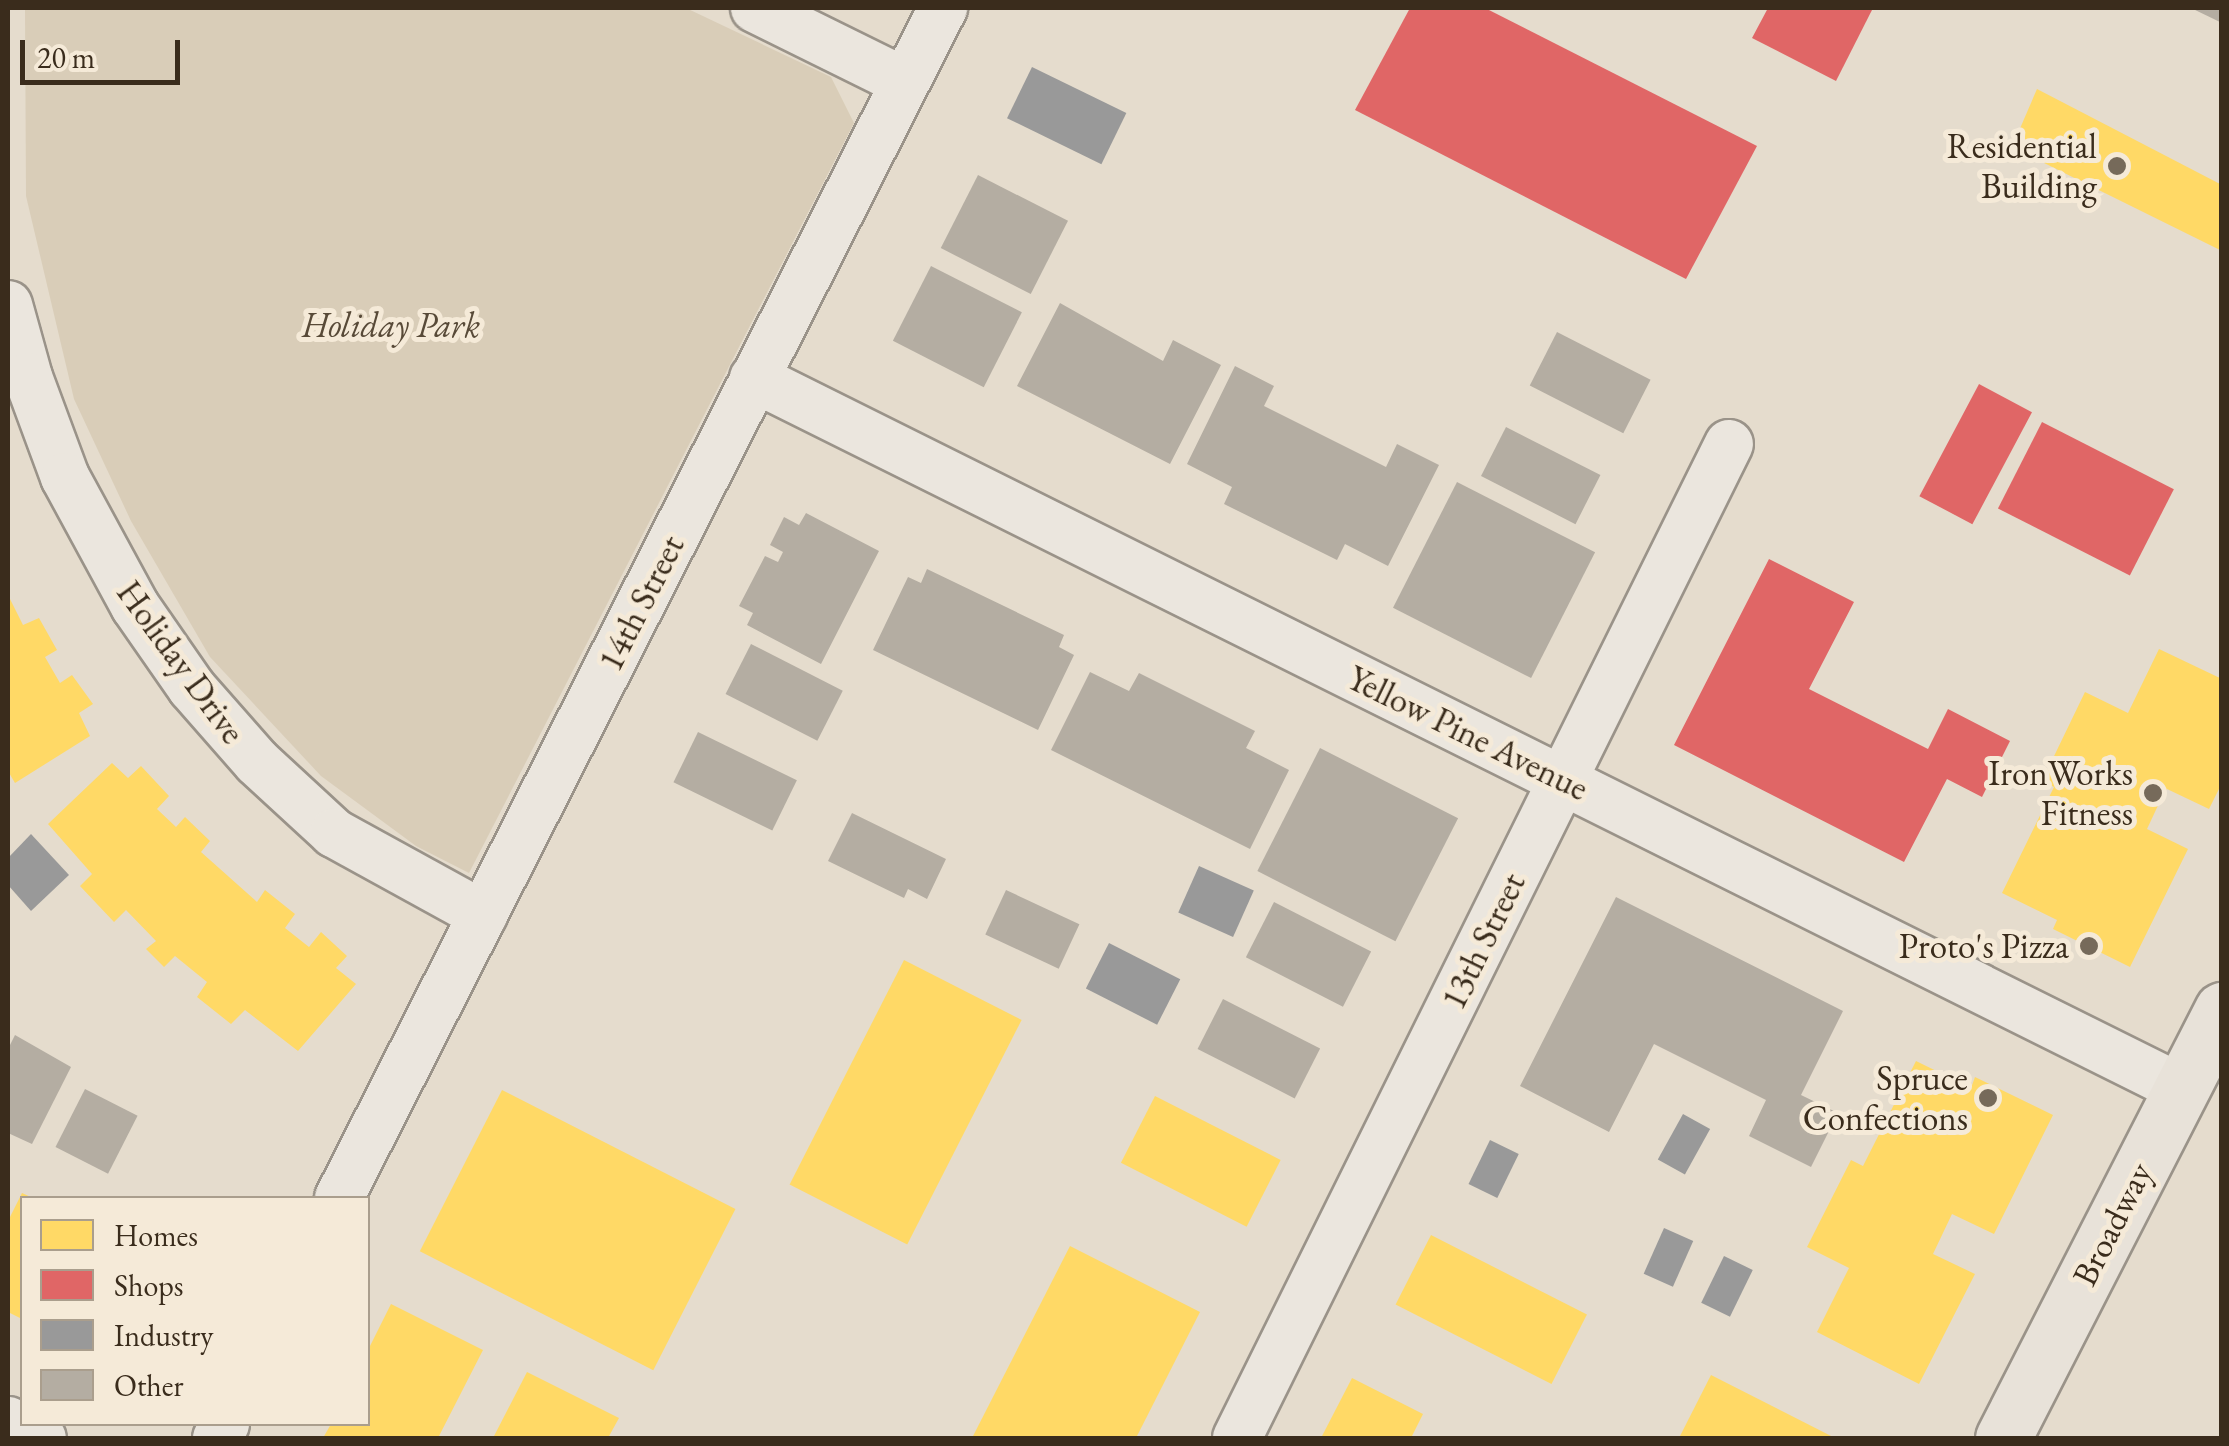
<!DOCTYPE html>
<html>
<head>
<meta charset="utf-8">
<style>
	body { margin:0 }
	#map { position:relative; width:2229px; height:1446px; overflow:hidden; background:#e5dccd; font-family:"EB Garamond",serif }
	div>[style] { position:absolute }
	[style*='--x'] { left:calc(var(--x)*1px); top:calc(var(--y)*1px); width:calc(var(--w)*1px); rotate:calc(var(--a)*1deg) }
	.green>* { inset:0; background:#d9cdb8 }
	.homes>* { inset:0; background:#ffd966; transform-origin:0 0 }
	.shops>* { inset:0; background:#e06666; transform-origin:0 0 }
	.industry>* { inset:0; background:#999; transform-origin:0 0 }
	.building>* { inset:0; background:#b4ada2; transform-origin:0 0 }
	.roads { filter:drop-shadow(2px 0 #9a9389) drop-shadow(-2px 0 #9a9389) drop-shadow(0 2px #9a9389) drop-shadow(0 -2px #9a9389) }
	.minor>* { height:48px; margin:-24px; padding:0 24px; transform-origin:24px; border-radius:24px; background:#ebe6de }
	.primary>* { height:55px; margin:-27.5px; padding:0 27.5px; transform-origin:27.5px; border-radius:27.5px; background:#e8e2d9 }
	.dots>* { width:28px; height:28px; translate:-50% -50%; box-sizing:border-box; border:5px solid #f5ead8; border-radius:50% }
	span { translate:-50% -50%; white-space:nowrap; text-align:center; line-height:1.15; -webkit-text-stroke:10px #f5ead8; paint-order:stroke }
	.poi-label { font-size:35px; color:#3a2c1c }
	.right { translate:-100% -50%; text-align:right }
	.park-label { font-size:35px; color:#584a38; font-style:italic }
	.street-label { font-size:35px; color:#3a2c1c }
	.frame { position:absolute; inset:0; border:10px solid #3a2c1c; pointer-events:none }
	.legend { position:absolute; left:20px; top:1196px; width:350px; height:230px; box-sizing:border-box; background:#f5ead8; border:2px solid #aa9e8d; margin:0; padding:12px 18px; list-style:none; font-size:30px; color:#3a2c1c }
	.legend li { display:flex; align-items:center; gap:20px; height:50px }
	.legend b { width:50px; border:2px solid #aa9e8d }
	.scale { position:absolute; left:20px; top:40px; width:160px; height:45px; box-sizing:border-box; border:5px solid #3a2c1c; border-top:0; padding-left:12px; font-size:30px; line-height:35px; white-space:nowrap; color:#3a2c1c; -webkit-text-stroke:8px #f5ead8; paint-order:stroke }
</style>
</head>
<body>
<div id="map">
	<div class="green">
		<i style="clip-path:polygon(25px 8px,686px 8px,831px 77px,854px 123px,469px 873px,416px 846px,321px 776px,210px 657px,131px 521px,74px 399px,26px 196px)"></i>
	</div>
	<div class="homes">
		<i style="clip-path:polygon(2037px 89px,2222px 185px,2222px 251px,2012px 147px)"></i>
		<i style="clip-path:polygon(8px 595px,23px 625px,39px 618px,57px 650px,45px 657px,60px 683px,72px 675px,93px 704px,79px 713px,90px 736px,15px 783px,8px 771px)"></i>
		<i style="clip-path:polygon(2159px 649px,2222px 679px,2222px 783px,2209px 809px,2167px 789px,2162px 797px,2147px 829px,2188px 849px,2130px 967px,2053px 929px,2057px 920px,2002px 893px,2054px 787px,2042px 781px,2085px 692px,2128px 713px)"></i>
		<i style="clip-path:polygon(112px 763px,128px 778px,141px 766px,169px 796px,157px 809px,176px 827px,185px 817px,210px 841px,201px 852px,257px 902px,265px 890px,295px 914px,285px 928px,309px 947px,321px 932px,347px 956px,336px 968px,356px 984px,298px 1051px,245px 1010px,231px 1024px,197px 997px,207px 982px,175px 956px,164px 967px,146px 949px,156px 941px,126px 910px,114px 922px,80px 886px,92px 874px,48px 824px)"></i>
		<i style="left:904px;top:960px;width:132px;height:252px;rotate:27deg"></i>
		<i style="clip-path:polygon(1916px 1061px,1971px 1088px,1975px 1077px,2053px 1115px,1994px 1234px,1952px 1214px,1933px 1254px,1975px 1274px,1919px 1384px,1817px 1332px,1849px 1268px,1807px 1247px,1851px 1160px,1863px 1166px)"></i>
		<i style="left:502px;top:1090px;width:262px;height:181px;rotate:27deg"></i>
		<i style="left:1155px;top:1096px;width:141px;height:75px;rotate:27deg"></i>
		<i style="clip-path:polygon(22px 1193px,33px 1198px,22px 1198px,22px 1319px,8px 1312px,8px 1221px)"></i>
		<i style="left:1431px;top:1235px;width:175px;height:78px;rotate:27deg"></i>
		<i style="clip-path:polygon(1070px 1246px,1200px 1312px,1136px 1438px,972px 1438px)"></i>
		<i style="clip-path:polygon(391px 1304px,483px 1350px,438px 1438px,323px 1438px,331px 1424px,368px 1424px,368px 1350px)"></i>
		<i style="clip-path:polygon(527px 1372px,619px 1418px,608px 1438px,493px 1438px)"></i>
		<i style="clip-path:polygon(1711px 1375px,1835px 1438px,1679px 1438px)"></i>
		<i style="clip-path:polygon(1352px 1378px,1423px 1414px,1411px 1438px,1321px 1438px)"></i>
	</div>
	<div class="shops">
		<i style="clip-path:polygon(1410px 8px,1485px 8px,1757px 146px,1686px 279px,1355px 110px)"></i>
		<i style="clip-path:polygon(1768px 8px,1873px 8px,1836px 81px,1752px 38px)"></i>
		<i style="left:1979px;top:384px;width:60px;height:127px;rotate:28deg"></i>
		<i style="left:2042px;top:422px;width:148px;height:97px;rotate:27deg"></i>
		<i style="clip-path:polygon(1769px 559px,1854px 602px,1809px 689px,1928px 749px,1948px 709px,2010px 741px,1982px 797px,1947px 779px,1904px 862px,1674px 745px)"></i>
	</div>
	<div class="industry">
		<i style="left:1032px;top:67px;width:105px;height:57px;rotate:26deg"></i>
		<i style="clip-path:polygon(31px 834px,69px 875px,31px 911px,8px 885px,8px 858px)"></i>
		<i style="left:1199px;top:866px;width:60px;height:51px;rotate:24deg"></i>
		<i style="left:1109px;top:943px;width:80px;height:51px;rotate:27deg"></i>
		<i style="left:1683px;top:1114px;width:31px;height:52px;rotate:29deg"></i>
		<i style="left:1490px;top:1140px;width:32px;height:49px;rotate:26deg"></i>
		<i style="left:1664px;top:1228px;width:32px;height:50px;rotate:24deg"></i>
		<i style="left:1724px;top:1256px;width:32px;height:52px;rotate:26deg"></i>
	</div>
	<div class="building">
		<i style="clip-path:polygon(2191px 8px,2222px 8px,2222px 23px)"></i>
		<i style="left:978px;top:175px;width:101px;height:82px;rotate:27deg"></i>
		<i style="left:931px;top:266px;width:102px;height:84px;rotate:27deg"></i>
		<i style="clip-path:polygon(1060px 303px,1163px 361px,1173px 340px,1221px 365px,1170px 464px,1017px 386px)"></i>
		<i style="left:1557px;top:332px;width:105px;height:60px;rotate:27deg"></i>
		<i style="clip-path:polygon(1235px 366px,1274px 386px,1264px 406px,1386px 467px,1397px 444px,1439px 465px,1388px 566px,1345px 544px,1337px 560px,1224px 504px,1232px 487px,1187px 464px)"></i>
		<i style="left:1506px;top:427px;width:106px;height:55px;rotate:27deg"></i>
		<i style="left:1457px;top:482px;width:155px;height:141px;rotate:27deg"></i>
		<i style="clip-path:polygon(806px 513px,879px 551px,821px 664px,747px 625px,753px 613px,739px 606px,765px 556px,778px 562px,783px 552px,770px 545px,784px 517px,799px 525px)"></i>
		<i style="clip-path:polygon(927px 569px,1064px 635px,1059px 647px,1074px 655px,1038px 730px,873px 650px,908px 577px,921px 583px)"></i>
		<i style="left:751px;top:644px;width:103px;height:56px;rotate:27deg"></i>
		<i style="clip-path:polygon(1090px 672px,1129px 691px,1139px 673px,1255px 731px,1246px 748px,1289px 770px,1250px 849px,1051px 750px)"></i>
		<i style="left:698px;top:732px;width:110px;height:56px;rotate:26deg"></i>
		<i style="left:1320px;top:748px;width:155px;height:138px;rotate:27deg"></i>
		<i style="clip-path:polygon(852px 813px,946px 859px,927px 899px,908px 889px,904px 898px,828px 861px)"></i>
		<i style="left:1006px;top:890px;width:81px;height:49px;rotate:25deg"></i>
		<i style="clip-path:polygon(1616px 897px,1843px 1011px,1801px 1095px,1838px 1113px,1811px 1167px,1749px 1136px,1766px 1100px,1654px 1044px,1609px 1132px,1520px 1086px)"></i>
		<i style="left:1274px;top:902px;width:109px;height:62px;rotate:27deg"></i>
		<i style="left:1223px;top:999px;width:109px;height:56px;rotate:27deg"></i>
		<i style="clip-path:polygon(15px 1035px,71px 1067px,32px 1144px,8px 1133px,8px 1049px)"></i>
		<i style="left:85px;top:1089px;width:59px;height:65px;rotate:27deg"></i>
	</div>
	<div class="roads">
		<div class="minor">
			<i style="--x:755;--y:8;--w:167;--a:26.3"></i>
			<i style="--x:8;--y:305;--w:75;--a:74.5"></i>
			<i style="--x:28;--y:377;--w:107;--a:69.7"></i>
			<i style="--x:65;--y:477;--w:147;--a:61.5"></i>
			<i style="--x:135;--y:606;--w:100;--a:55.2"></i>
			<i style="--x:192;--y:688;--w:98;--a:48.7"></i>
			<i style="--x:257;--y:762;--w:105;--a:42.7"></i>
			<i style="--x:334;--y:833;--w:170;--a:28.8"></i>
			<i style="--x:754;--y:378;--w:1595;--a:26.47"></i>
			<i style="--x:339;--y:1198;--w:1335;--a:-63.09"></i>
			<i style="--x:8;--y:1421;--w:38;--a:27"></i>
			<i style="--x:217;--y:1438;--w:16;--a:-60"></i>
			<i style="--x:1237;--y:1438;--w:1109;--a:-63.67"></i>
		</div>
		<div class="primary">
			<i style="--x:2003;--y:1438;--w:481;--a:-62.9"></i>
		</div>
	</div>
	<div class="dots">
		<i style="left:2117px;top:166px;background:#766a5a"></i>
		<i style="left:2153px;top:793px;background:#766a5a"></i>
		<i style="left:2089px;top:946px;background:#766a5a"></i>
		<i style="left:1988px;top:1098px;background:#766a5a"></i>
	</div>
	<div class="poi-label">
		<span class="right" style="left:2097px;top:166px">Residential<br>Building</span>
		<span class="right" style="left:2133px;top:793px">IronWorks<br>Fitness</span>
		<span class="right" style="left:2069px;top:946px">Proto's Pizza</span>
		<span class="right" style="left:1968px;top:1098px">Spruce<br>Confections</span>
	</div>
	<div class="park-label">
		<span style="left:391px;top:325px">Holiday Park</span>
	</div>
	<div class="street-label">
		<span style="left:641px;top:603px;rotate:-63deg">14th Street</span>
		<span style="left:181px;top:662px;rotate:54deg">Holiday Drive</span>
		<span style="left:1468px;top:733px;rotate:26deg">Yellow Pine Avenue</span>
		<span style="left:1483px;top:941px;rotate:-64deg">13th Street</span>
		<span style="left:2112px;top:1224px;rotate:-63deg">Broadway</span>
	</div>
	<div class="frame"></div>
	<ul class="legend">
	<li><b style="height:28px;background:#ffd966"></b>Homes</li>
	<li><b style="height:28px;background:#e06666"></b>Shops</li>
	<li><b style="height:28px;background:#999"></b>Industry</li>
	<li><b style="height:28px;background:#b4ada2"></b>Other</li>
	</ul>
	<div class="scale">20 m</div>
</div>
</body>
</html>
